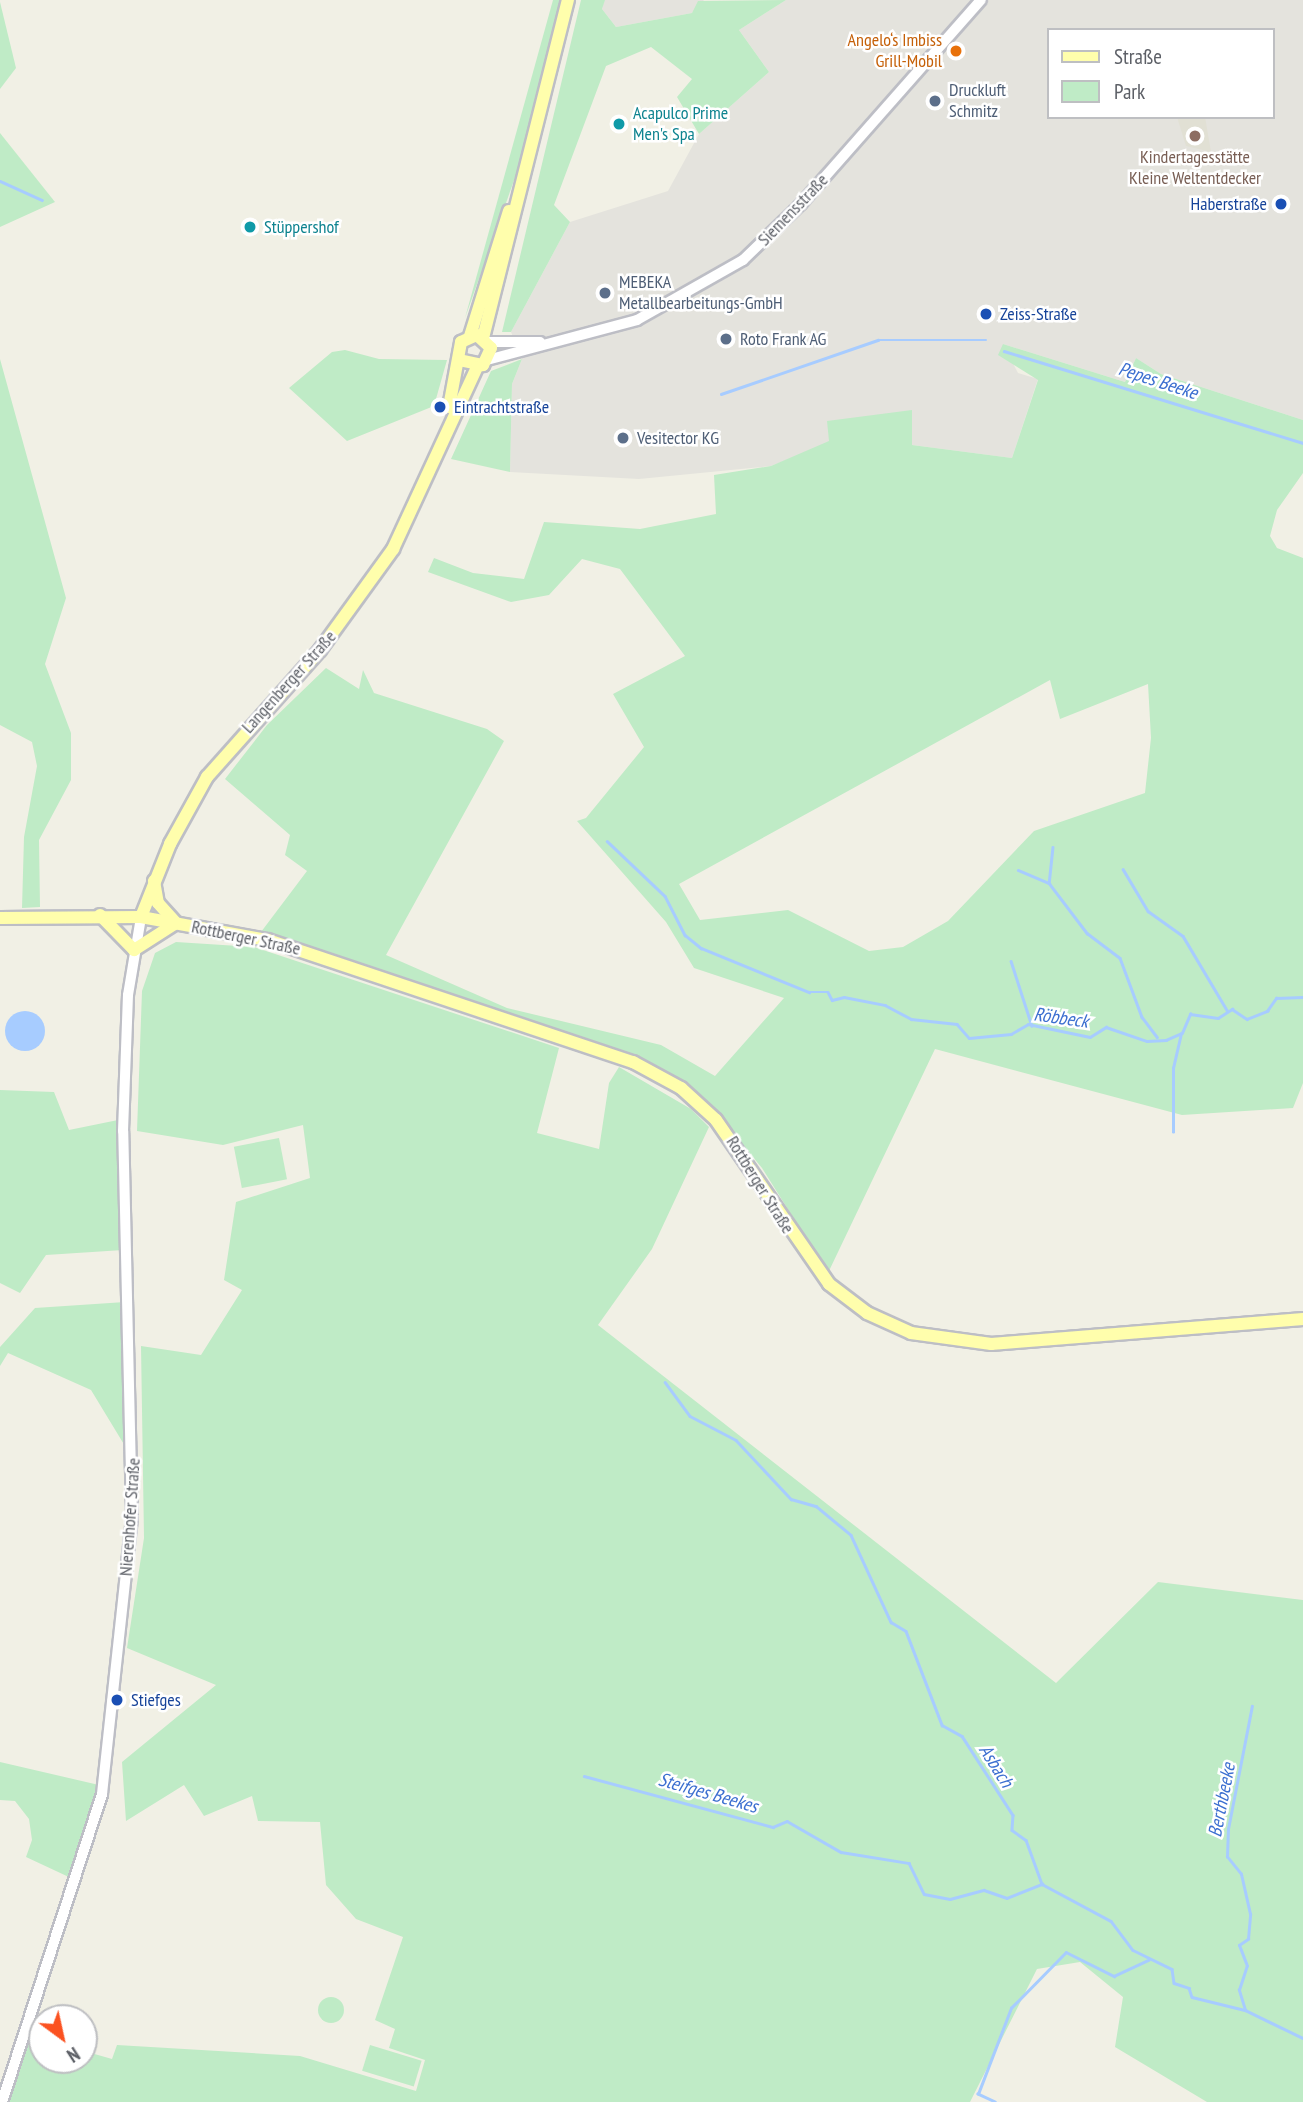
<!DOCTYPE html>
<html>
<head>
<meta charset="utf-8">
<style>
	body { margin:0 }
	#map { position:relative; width:1303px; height:2102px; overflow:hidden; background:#f1f0e5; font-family:"PT Sans Narrow",sans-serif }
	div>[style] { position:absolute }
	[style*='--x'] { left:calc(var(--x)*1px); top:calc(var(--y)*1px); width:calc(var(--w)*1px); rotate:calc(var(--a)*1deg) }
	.industrial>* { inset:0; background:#e4e3dd }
	.education>* { inset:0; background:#e1e0d4 }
	.green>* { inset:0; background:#bfebc6; transform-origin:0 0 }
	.round { border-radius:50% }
	.water>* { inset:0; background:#a7ccff }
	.stream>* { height:2.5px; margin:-1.25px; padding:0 1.25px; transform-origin:1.25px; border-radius:1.25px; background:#a7ccff }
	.roads { filter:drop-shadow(2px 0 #bdbec5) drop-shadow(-2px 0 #bdbec5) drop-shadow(0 2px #bdbec5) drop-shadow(0 -2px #bdbec5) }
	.minor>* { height:10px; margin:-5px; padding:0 5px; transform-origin:5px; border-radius:5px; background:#fff }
	.major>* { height:12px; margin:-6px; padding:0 6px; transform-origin:6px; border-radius:6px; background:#fffeac }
	.dots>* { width:19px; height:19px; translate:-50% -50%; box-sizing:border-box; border:4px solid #fff; border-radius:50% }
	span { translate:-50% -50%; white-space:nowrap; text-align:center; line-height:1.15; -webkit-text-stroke:5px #fff; paint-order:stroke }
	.food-label { font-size:18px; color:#c56008 }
	.right { translate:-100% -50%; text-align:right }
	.service-label { font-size:18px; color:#4e5e75 }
	.left { translate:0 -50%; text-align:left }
	.culture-label { font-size:18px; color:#0d838f }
	.education-label { font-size:18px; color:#785e54 }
	.transit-label { font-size:18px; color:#164399 }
	.street-label { font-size:18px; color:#5d6067 }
	.water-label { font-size:19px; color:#3c6fd0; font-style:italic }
	.legend { position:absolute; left:1047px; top:28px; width:228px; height:91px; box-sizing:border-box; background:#fff; border:2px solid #bebfc2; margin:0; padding:9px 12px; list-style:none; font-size:21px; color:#5d6067 }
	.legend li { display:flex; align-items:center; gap:14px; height:35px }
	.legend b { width:35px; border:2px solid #bebfc2 }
	.north { position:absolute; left:28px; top:2004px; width:70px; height:70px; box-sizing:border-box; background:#fff; border:2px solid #bebfc2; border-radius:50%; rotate:147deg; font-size:19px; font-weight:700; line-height:28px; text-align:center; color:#5d6067 }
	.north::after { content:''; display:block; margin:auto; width:24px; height:32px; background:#fb5221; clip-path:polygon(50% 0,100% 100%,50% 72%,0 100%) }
</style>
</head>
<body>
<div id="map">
	<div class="industrial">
		<i style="clip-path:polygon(604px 0,704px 0,692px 13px,616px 27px,602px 9px)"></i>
		<i style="clip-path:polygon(evenodd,786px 0,1303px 0,1303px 420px,1161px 374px,1136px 358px,1125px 382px,1003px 344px,1018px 373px,1038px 379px,1012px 458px,912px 445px,912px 411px,771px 466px,639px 479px,510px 472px,512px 384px,522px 359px,511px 332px,570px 222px,668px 191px,699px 134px,769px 72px,739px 30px,786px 0,1049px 30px,1273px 30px,1273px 117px,1049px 117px,1049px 30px)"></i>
	</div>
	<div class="education">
		<i style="clip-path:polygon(1177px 117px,1205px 117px,1211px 152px,1186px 146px)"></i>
	</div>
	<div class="green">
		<i style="clip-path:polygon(553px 0,560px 0,522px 158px,465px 318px)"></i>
		<i style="clip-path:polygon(581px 0,605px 0,602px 9px,616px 27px,692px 13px,698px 1px,786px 0,739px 30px,769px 72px,699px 134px,677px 97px,692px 79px,651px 47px,606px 66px,554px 205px,570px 222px,511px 332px,502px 332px)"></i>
		<i style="clip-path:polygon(0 2px,16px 68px,0 89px)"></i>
		<i style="clip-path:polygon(0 133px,55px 202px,0 227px)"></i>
		<i style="clip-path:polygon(evenodd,1003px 344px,1125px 382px,1136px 358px,1161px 374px,1303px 420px,1303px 473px,1277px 510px,1270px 536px,1277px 548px,1303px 558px,1303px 1083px,1293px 1108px,1182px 1115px,935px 1049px,828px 1273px,762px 1168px,717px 1114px,682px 1084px,497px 1011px,261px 932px,307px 871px,285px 855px,290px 835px,225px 779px,267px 725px,326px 668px,359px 689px,363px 670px,374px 693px,487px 729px,504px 741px,386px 955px,507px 1008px,661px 1045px,715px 1076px,784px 998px,694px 968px,666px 922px,577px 821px,586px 818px,644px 747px,613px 694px,685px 656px,620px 569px,582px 559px,549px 595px,511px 602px,428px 572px,434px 558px,473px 573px,524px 579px,544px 522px,640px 529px,716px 514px,714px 475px,771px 466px,829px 441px,827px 421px,912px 410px,912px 445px,1012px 458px,1038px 380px,998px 355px,1003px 344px,1050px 680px,1060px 719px,1148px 684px,1151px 738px,1145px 793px,1034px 831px,948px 921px,903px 947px,869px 951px,788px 910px,700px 920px,679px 884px,1050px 680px)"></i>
		<i style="clip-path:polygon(345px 350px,379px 359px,447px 360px,434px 406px,347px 441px,289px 388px,332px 352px)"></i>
		<i style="clip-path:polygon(0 359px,66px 598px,45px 664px,71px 733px,71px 780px,39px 840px,40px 907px,22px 908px,24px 837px,37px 766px,32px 742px,0 725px)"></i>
		<i style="clip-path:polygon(522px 359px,512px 384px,510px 472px,451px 459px,491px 371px)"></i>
		<i style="clip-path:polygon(176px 942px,254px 947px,559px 1048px,537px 1133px,599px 1149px,609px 1083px,619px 1067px,691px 1109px,709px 1127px,652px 1249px,598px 1325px,1056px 1683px,1158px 1582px,1303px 1600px,1303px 2102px,1207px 2102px,1115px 2047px,1123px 1997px,1080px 1962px,1037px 1969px,970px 2102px,6px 2102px,27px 2035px,42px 2039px,42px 2060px,84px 2060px,84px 2051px,112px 2059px,117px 2045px,300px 2056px,416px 2091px,425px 2060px,389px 2048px,395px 2029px,375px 2020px,403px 1937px,356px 1919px,326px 1885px,320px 1822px,258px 1821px,252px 1796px,204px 1816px,184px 1785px,126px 1821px,122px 1762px,216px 1685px,127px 1648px,144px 1538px,141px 1346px,201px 1355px,242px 1290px,224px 1280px,236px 1202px,310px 1178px,303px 1125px,223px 1145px,137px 1131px,142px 991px,155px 953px)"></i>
		<i style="clip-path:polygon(0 1090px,54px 1092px,69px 1130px,118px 1120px,123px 1250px,46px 1255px,20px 1293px,0 1283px)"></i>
		<i style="left:279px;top:1138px;width:42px;height:46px;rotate:79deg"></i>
		<i style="clip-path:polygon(125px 1302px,128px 1451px,91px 1390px,8px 1353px,0 1366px,0 1347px,35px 1308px)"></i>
		<i style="clip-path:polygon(0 1762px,99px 1785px,71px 1878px,26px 1857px,32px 1840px,29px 1819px,15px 1801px,0 1800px)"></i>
		<i class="round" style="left:318px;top:1997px;width:26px;height:26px"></i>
		<i style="left:370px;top:2045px;width:54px;height:27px;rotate:17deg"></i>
	</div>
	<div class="water">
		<i class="round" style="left:5px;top:1011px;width:40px;height:40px"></i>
	</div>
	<div class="stream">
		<i style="--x:0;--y:181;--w:46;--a:24.3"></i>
		<i style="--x:1004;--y:351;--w:313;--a:17.1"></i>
		<i style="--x:721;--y:394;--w:166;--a:-19"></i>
		<i style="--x:878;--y:340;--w:108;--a:0"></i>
		<i style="--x:607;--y:841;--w:80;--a:43.5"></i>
		<i style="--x:665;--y:896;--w:44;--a:62.9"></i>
		<i style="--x:685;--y:935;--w:21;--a:39"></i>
		<i style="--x:701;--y:948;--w:117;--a:22.2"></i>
		<i style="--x:809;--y:992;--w:19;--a:0"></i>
		<i style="--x:828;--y:992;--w:9;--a:63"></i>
		<i style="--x:832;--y:1000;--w:12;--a:-14"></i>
		<i style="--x:844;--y:997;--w:42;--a:11"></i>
		<i style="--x:885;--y:1005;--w:30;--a:28"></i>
		<i style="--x:911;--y:1019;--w:46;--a:6.2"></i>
		<i style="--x:957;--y:1024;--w:18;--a:49"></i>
		<i style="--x:969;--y:1038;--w:42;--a:-5.4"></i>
		<i style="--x:1011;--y:1034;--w:20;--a:-30"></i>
		<i style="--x:1028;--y:1024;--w:63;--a:11.8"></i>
		<i style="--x:1090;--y:1037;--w:19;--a:-32"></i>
		<i style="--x:1106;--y:1027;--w:43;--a:18.9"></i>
		<i style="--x:1147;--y:1041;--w:19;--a:-3"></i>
		<i style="--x:1166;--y:1040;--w:17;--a:-24"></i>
		<i style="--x:1182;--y:1033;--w:21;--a:-67"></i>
		<i style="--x:1190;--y:1014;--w:28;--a:8"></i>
		<i style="--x:1218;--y:1018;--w:17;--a:-33"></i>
		<i style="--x:1232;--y:1009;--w:18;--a:34"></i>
		<i style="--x:1247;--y:1019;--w:22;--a:-22"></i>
		<i style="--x:1267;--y:1011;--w:16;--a:-55"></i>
		<i style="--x:1276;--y:998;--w:27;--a:-2"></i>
		<i style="--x:1053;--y:847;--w:36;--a:96"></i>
		<i style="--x:1049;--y:883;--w:63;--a:52.8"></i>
		<i style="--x:1087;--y:933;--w:41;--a:37.1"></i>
		<i style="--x:1120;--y:958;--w:63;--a:69.6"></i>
		<i style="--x:1142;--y:1017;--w:25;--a:53"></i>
		<i style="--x:1123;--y:869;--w:49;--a:59.2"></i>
		<i style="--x:1148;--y:911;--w:43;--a:35.5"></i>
		<i style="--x:1183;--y:936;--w:86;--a:59.3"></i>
		<i style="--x:1018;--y:870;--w:34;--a:23"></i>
		<i style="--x:1011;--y:961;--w:68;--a:72.1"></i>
		<i style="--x:1173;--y:1132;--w:64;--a:-90"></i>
		<i style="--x:1173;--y:1068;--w:35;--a:-77"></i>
		<i style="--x:665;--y:1382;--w:42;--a:53.7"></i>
		<i style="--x:690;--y:1416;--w:52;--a:27.6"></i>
		<i style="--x:736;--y:1440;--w:81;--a:47"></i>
		<i style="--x:791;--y:1499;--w:26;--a:16"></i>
		<i style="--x:816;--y:1506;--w:45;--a:39.6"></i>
		<i style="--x:851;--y:1535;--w:96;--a:65.3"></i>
		<i style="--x:891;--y:1622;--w:17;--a:31"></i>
		<i style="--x:906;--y:1631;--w:101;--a:69"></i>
		<i style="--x:942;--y:1725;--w:23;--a:29"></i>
		<i style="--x:962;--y:1736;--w:94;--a:57.2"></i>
		<i style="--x:1013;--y:1815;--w:15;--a:94"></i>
		<i style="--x:1012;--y:1830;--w:17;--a:36"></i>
		<i style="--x:1026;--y:1840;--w:47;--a:70"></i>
		<i style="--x:1042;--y:1884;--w:78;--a:28.2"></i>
		<i style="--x:1111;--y:1921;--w:36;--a:53"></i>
		<i style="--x:1133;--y:1950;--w:43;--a:26"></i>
		<i style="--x:1172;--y:1969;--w:14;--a:82"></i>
		<i style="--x:1174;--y:1983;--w:16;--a:18"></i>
		<i style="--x:1189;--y:1988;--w:9;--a:72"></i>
		<i style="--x:1192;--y:1997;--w:55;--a:13.8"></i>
		<i style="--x:1245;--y:2010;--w:64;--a:25.8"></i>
		<i style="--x:584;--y:1776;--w:196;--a:15.1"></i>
		<i style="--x:773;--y:1827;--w:15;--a:-23"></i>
		<i style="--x:787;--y:1821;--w:62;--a:29.9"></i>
		<i style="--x:841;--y:1852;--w:69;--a:9.2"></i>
		<i style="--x:909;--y:1863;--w:34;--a:64"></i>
		<i style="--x:924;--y:1894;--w:26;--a:11"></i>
		<i style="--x:950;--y:1899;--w:35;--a:-15"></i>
		<i style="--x:984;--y:1890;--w:24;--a:19"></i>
		<i style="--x:1007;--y:1898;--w:38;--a:-22"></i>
		<i style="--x:1245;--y:2010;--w:21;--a:-107"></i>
		<i style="--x:1239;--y:1990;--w:25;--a:-72"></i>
		<i style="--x:1247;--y:1966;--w:22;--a:-111"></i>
		<i style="--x:1239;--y:1945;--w:11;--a:-34"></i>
		<i style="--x:1248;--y:1939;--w:25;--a:-85"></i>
		<i style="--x:1250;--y:1914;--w:41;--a:-102.7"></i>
		<i style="--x:1241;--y:1874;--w:22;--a:-129"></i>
		<i style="--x:1227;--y:1857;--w:28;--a:-88"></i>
		<i style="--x:1228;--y:1829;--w:125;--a:-79"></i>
		<i style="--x:995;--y:2102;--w:19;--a:-155"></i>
		<i style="--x:978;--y:2094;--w:92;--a:-69"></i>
		<i style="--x:1011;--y:2008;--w:78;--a:-45.5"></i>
		<i style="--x:1066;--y:1952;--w:54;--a:26.6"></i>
		<i style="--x:1114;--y:1976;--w:38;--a:-25"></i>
	</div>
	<div class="roads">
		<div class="minor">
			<i style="--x:488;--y:342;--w:52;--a:0"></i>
			<i style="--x:487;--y:360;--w:155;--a:-14.9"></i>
			<i style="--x:637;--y:320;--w:122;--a:-29.5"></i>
			<i style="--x:743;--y:260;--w:81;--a:-44"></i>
			<i style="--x:801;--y:204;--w:272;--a:-48.6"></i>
			<i style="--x:2;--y:2102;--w:324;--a:-72"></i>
			<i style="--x:102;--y:1794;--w:278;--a:-83.8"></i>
			<i style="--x:132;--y:1518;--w:387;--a:-91.3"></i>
			<i style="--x:123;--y:1131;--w:136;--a:-87.9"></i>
			<i style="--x:128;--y:995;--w:79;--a:-80.5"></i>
		</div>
		<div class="major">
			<i style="--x:470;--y:336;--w:131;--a:-72.7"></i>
			<i style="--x:483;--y:338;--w:349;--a:-75.9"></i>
			<i style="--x:449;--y:407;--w:66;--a:-79.5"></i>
			<i style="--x:461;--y:342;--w:17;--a:-24"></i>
			<i style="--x:477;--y:335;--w:19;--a:43"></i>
			<i style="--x:491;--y:348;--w:19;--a:115"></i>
			<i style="--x:483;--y:365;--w:24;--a:-168"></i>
			<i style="--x:154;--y:881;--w:22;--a:80"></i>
			<i style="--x:158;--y:903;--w:27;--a:48"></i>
			<i style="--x:100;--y:915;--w:49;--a:45.8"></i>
			<i style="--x:134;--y:950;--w:50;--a:-32.7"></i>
			<i style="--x:141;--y:917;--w:79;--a:-68.3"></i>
			<i style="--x:170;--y:844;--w:77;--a:-61.1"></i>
			<i style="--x:207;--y:777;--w:170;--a:-48.3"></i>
			<i style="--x:320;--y:650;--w:125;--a:-54.1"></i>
			<i style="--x:393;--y:549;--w:200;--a:-65.2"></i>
			<i style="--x:0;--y:918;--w:141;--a:-0.4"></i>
			<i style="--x:141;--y:917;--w:129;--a:10.3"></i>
			<i style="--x:268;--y:940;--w:385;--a:18.5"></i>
			<i style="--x:633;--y:1062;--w:55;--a:28.4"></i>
			<i style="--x:681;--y:1088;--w:47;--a:42.4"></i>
			<i style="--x:716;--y:1120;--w:199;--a:55.4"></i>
			<i style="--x:829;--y:1284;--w:48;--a:37.3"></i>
			<i style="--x:867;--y:1313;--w:48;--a:24.4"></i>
			<i style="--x:911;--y:1333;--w:81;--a:7.8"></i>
			<i style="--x:991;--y:1344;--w:313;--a:-4.6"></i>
		</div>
	</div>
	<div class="dots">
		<i style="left:956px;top:51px;background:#e8710a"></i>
		<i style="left:935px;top:101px;background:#5c6f8a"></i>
		<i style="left:619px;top:124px;background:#0f9aa8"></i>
		<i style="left:1195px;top:136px;background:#8d6e63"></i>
		<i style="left:1281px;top:204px;background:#1a4fb4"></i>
		<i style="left:250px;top:227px;background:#0f9aa8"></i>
		<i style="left:605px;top:293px;background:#5c6f8a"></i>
		<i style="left:986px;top:314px;background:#1a4fb4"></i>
		<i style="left:726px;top:339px;background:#5c6f8a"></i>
		<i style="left:440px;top:407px;background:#1a4fb4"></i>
		<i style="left:623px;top:438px;background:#5c6f8a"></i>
		<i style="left:117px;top:1700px;background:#1a4fb4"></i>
	</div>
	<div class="food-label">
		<span class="right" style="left:942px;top:51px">Angelo‘s Imbiss<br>Grill-Mobil</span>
	</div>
	<div class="service-label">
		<span class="left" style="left:949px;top:101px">Druckluft<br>Schmitz</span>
		<span class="left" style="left:619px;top:293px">MEBEKA<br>Metallbearbeitungs-GmbH</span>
		<span class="left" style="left:740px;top:339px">Roto Frank AG</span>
		<span class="left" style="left:637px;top:438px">Vesitector KG</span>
	</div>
	<div class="culture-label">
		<span class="left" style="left:633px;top:124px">Acapulco Prime<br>Men's Spa</span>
		<span class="left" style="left:264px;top:227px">Stüppershof</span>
	</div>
	<div class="education-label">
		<span style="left:1195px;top:168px">Kindertagesstätte<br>Kleine Weltentdecker</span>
	</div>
	<div class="transit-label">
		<span class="right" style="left:1267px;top:204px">Haberstraße</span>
		<span class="left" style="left:1000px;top:314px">Zeiss-Straße</span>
		<span class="left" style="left:454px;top:407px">Eintrachtstraße</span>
		<span class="left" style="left:131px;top:1700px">Stiefges</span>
	</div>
	<div class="street-label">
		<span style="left:793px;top:210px;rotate:-46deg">Siemensstraße</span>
		<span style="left:289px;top:682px;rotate:-48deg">Langenberger Straße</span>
		<span style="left:246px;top:938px;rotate:12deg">Rottberger Straße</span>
		<span style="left:760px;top:1185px;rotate:58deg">Rottberger Straße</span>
		<span style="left:130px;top:1517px;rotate:-86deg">Nierenhofer Straße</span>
	</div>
	<div class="water-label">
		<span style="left:1158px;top:381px;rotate:18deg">Pepes Beeke</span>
		<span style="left:1061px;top:1018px;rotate:8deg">Röbbeck</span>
		<span style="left:996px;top:1766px;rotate:58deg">Asbach</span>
		<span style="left:708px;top:1793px;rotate:16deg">Steifges Beekes</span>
		<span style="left:1222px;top:1800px;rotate:-79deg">Berthbeeke</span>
	</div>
	<ul class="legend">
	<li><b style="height:9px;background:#fffeac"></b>Straße</li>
	<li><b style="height:19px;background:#bfebc6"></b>Park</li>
	</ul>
	<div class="north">N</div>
</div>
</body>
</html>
